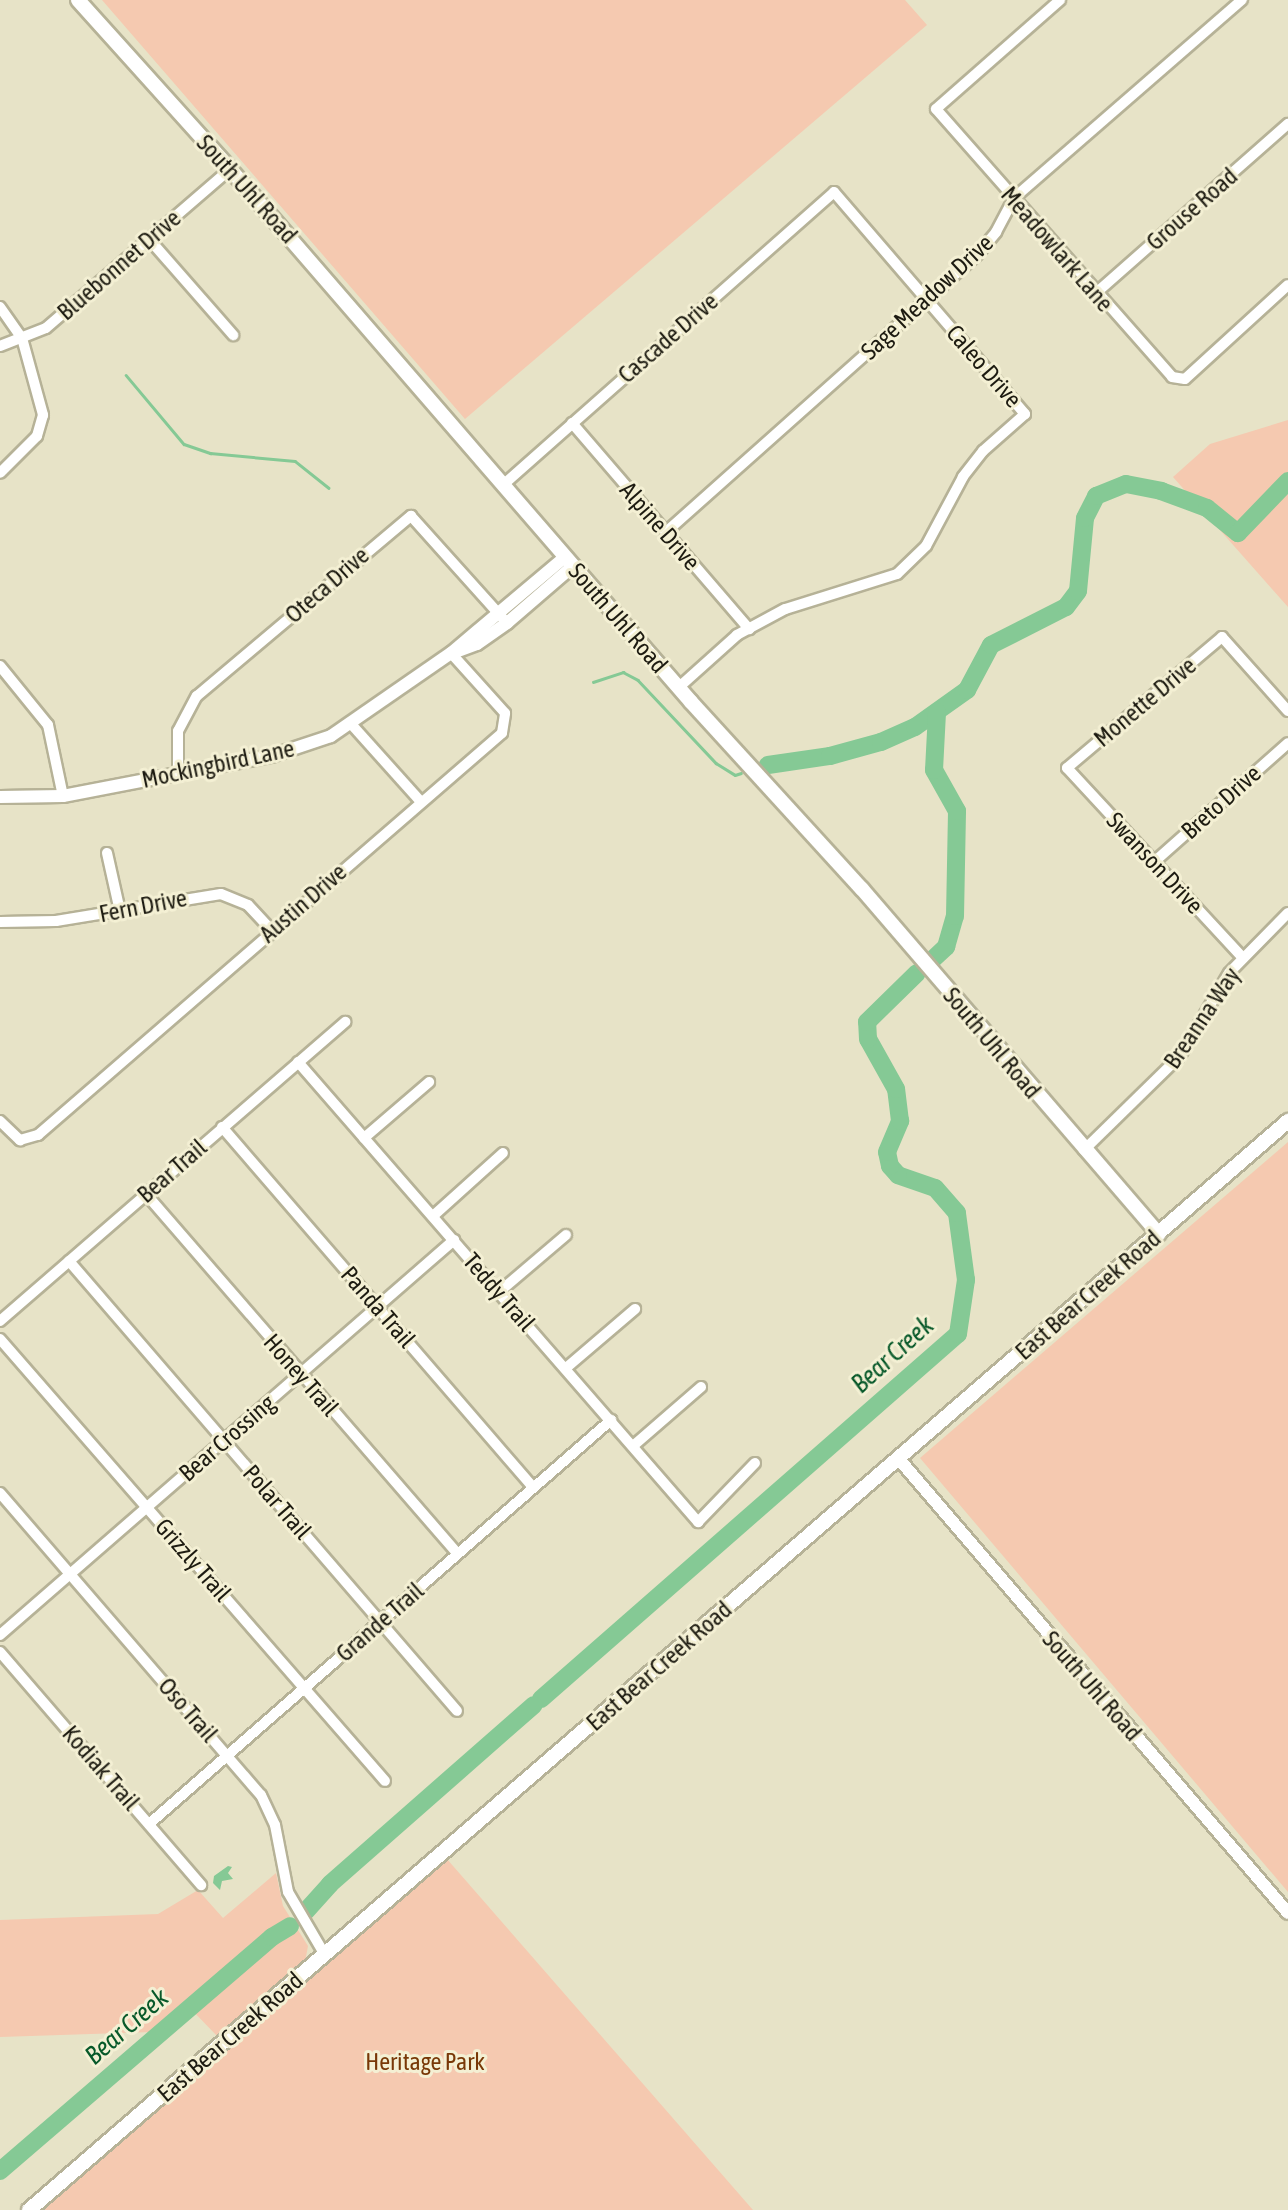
<!DOCTYPE html>
<html>
<head>
<meta charset="utf-8">
<style>
	body { margin:0 }
	#map { position:relative; width:1288px; height:2210px; overflow:hidden; background:#e7e3c7; font-family:"Asap Condensed",sans-serif }
	div>[style] { position:absolute }
	[style*='--x'] { left:calc(var(--x)*1px); top:calc(var(--y)*1px); width:calc(var(--w)*1px); rotate:calc(var(--a)*1deg) }
	.green>* { inset:0; background:#f5c9b0 }
	.water>* { inset:0; background:#85c995 }
	.stream>* { height:2.5px; margin:-1.25px; padding:0 1.25px; transform-origin:1.25px; border-radius:1.25px; background:#85c995 }
	.river>* { height:18px; margin:-9px; padding:0 9px; transform-origin:9px; border-radius:9px; background:#85c995 }
	.roads { filter:drop-shadow(2px 0 #b6b297) drop-shadow(-2px 0 #b6b297) drop-shadow(0 2px #b6b297) drop-shadow(0 -2px #b6b297) }
	.minor>* { height:10px; margin:-5px; padding:0 5px; transform-origin:5px; border-radius:5px; background:#fff }
	.tertiary>* { height:12px; margin:-6px; padding:0 6px; transform-origin:6px; border-radius:6px; background:#fff }
	.secondary>* { height:14px; margin:-7px; padding:0 7px; transform-origin:7px; border-radius:7px; background:#fff }
	span { translate:-50% -50%; white-space:nowrap; text-align:center; line-height:1.15; -webkit-text-stroke:6px #f4f0d4; paint-order:stroke }
	.street-label { font-size:24px; color:#1d1b11 }
	.park-label { font-size:24px; color:#783807 }
	.water-label { font-size:26px; color:#08592a; font-style:italic }
</style>
</head>
<body>
<div id="map">
	<div class="green">
		<i style="clip-path:polygon(102px 0,905px 0,927px 25px,465px 419px)"></i>
		<i style="clip-path:polygon(1288px 420px,1288px 607px,1173px 477px,1210px 444px)"></i>
		<i style="clip-path:polygon(1288px 1142px,1288px 1892px,920px 1458px)"></i>
		<i style="clip-path:polygon(440px 1851px,753px 2210px,24px 2210px)"></i>
		<i style="clip-path:polygon(276px 1873px,283px 1906px,308px 1946px,305px 1962px,218px 2037px,189px 2007px,152px 2032px,0 2037px,0 1920px,158px 1914px,198px 1890px,223px 1918px)"></i>
	</div>
	<div class="water">
		<i style="clip-path:polygon(228px 1866px,232px 1867px,228px 1873px,233px 1879px,222px 1881px,220px 1890px,213px 1883px,214px 1876px)"></i>
	</div>
	<div class="stream">
		<i style="--x:126;--y:375;--w:90;--a:50"></i>
		<i style="--x:184;--y:444;--w:28;--a:19"></i>
		<i style="--x:210;--y:453;--w:85;--a:5.4"></i>
		<i style="--x:295;--y:461;--w:43;--a:38.5"></i>
		<i style="--x:593;--y:682;--w:32;--a:-18"></i>
		<i style="--x:623;--y:672;--w:17;--a:28"></i>
		<i style="--x:638;--y:680;--w:114;--a:46.8"></i>
		<i style="--x:716;--y:763;--w:22;--a:32"></i>
		<i style="--x:735;--y:775;--w:6;--a:-18"></i>
	</div>
	<div class="river">
		<i style="--x:768;--y:765;--w:63;--a:-8.3"></i>
		<i style="--x:830;--y:756;--w:53;--a:-15.4"></i>
		<i style="--x:881;--y:742;--w:37;--a:-24"></i>
		<i style="--x:915;--y:727;--w:64;--a:-35.4"></i>
		<i style="--x:967;--y:690;--w:51;--a:-61.9"></i>
		<i style="--x:991;--y:645;--w:84;--a:-26.9"></i>
		<i style="--x:1066;--y:607;--w:20;--a:-53"></i>
		<i style="--x:1078;--y:591;--w:73;--a:-84.5"></i>
		<i style="--x:1085;--y:518;--w:25;--a:-63"></i>
		<i style="--x:1096;--y:496;--w:32;--a:-22"></i>
		<i style="--x:1126;--y:484;--w:36;--a:11"></i>
		<i style="--x:1161;--y:491;--w:49;--a:20.3"></i>
		<i style="--x:1207;--y:508;--w:40;--a:39"></i>
		<i style="--x:1238;--y:533;--w:72;--a:-46.1"></i>
		<i style="--x:931;--y:961;--w:21;--a:-43"></i>
		<i style="--x:946;--y:947;--w:32;--a:-74"></i>
		<i style="--x:955;--y:916;--w:105;--a:-88.9"></i>
		<i style="--x:957;--y:811;--w:47;--a:-119.3"></i>
		<i style="--x:934;--y:770;--w:58;--a:-87"></i>
		<i style="--x:541;--y:1699;--w:554;--a:-41.2"></i>
		<i style="--x:958;--y:1334;--w:55;--a:-81.6"></i>
		<i style="--x:966;--y:1280;--w:68;--a:-97.7"></i>
		<i style="--x:957;--y:1213;--w:33;--a:-131"></i>
		<i style="--x:935;--y:1188;--w:39;--a:-161"></i>
		<i style="--x:898;--y:1175;--w:12;--a:-132"></i>
		<i style="--x:890;--y:1166;--w:14;--a:-102"></i>
		<i style="--x:887;--y:1152;--w:34;--a:-67"></i>
		<i style="--x:900;--y:1121;--w:32;--a:-97"></i>
		<i style="--x:896;--y:1089;--w:57;--a:-119.2"></i>
		<i style="--x:868;--y:1039;--w:17;--a:-93"></i>
		<i style="--x:867;--y:1022;--w:70;--a:-44.4"></i>
		<i style="--x:306;--y:1911;--w:36;--a:-48"></i>
		<i style="--x:330;--y:1884;--w:271;--a:-41.3"></i>
		<i style="--x:0;--y:2171;--w:359;--a:-40.7"></i>
		<i style="--x:272;--y:1937;--w:21;--a:-31"></i>
	</div>
	<div class="roads">
		<div class="minor">
			<i style="--x:1060;--y:0;--w:165;--a:138.7"></i>
			<i style="--x:936;--y:109;--w:357;--a:48.6"></i>
			<i style="--x:1172;--y:377;--w:13;--a:9"></i>
			<i style="--x:1185;--y:379;--w:139;--a:-42.4"></i>
			<i style="--x:149;--y:239;--w:128;--a:48.8"></i>
			<i style="--x:1096;--y:293;--w:256;--a:-41.4"></i>
			<i style="--x:0;--y:307;--w:38;--a:55"></i>
			<i style="--x:22;--y:338;--w:80;--a:74.7"></i>
			<i style="--x:43;--y:415;--w:22;--a:106"></i>
			<i style="--x:37;--y:436;--w:52;--a:135"></i>
			<i style="--x:0;--y:346;--w:49;--a:-21.4"></i>
			<i style="--x:46;--y:328;--w:243;--a:-40.8"></i>
			<i style="--x:572;--y:423;--w:272;--a:49.3"></i>
			<i style="--x:503;--y:485;--w:442;--a:-41.5"></i>
			<i style="--x:834;--y:192;--w:293;--a:49.3"></i>
			<i style="--x:1025;--y:414;--w:56;--a:138.6"></i>
			<i style="--x:983;--y:451;--w:33;--a:128"></i>
			<i style="--x:963;--y:477;--w:78;--a:118.2"></i>
			<i style="--x:926;--y:546;--w:40;--a:136"></i>
			<i style="--x:897;--y:574;--w:117;--a:162.6"></i>
			<i style="--x:785;--y:609;--w:55;--a:151.6"></i>
			<i style="--x:737;--y:635;--w:78;--a:138.1"></i>
			<i style="--x:666;--y:532;--w:416;--a:-41.7"></i>
			<i style="--x:977;--y:255;--w:30;--a:-50"></i>
			<i style="--x:996;--y:232;--w:38;--a:-62"></i>
			<i style="--x:1014;--y:198;--w:302;--a:-41"></i>
			<i style="--x:0;--y:666;--w:76;--a:50.9"></i>
			<i style="--x:48;--y:725;--w:73;--a:78.1"></i>
			<i style="--x:352;--y:725;--w:103;--a:48.1"></i>
			<i style="--x:178;--y:773;--w:42;--a:-90"></i>
			<i style="--x:178;--y:731;--w:40;--a:-62"></i>
			<i style="--x:197;--y:696;--w:280;--a:-40.1"></i>
			<i style="--x:411;--y:516;--w:144;--a:48.1"></i>
			<i style="--x:107;--y:853;--w:59;--a:77.4"></i>
			<i style="--x:1154;--y:862;--w:179;--a:-41.6"></i>
			<i style="--x:0;--y:922;--w:56;--a:-1"></i>
			<i style="--x:56;--y:921;--w:167;--a:-9.3"></i>
			<i style="--x:221;--y:894;--w:29;--a:22"></i>
			<i style="--x:248;--y:905;--w:35;--a:47"></i>
			<i style="--x:1243;--y:958;--w:259;--a:-132.8"></i>
			<i style="--x:1067;--y:768;--w:203;--a:-40.2"></i>
			<i style="--x:1222;--y:637;--w:99;--a:48.3"></i>
			<i style="--x:298;--y:1062;--w:610;--a:48.99"></i>
			<i style="--x:698;--y:1522;--w:82;--a:-46"></i>
			<i style="--x:0;--y:1121;--w:28;--a:44"></i>
			<i style="--x:20;--y:1140;--w:19;--a:-16"></i>
			<i style="--x:38;--y:1135;--w:614;--a:-40.9"></i>
			<i style="--x:502;--y:733;--w:20;--a:-81"></i>
			<i style="--x:505;--y:713;--w:81;--a:-132"></i>
			<i style="--x:222;--y:1127;--w:476;--a:49.2"></i>
			<i style="--x:364;--y:1138;--w:86;--a:-40.7"></i>
			<i style="--x:1084;--y:1150;--w:134;--a:-44.4"></i>
			<i style="--x:1180;--y:1056;--w:96;--a:-59.4"></i>
			<i style="--x:1229;--y:973;--w:84;--a:-45.5"></i>
			<i style="--x:146;--y:1194;--w:476;--a:49.1"></i>
			<i style="--x:433;--y:1216;--w:94;--a:-42"></i>
			<i style="--x:69;--y:1261;--w:594;--a:49.23"></i>
			<i style="--x:499;--y:1292;--w:88;--a:-40.4"></i>
			<i style="--x:0;--y:1321;--w:457;--a:-40.9"></i>
			<i style="--x:0;--y:1339;--w:586;--a:48.94"></i>
			<i style="--x:566;--y:1368;--w:91;--a:-40.5"></i>
			<i style="--x:633;--y:1446;--w:90;--a:-40.9"></i>
			<i style="--x:0;--y:1493;--w:399;--a:49.2"></i>
			<i style="--x:261;--y:1795;--w:33;--a:65"></i>
			<i style="--x:275;--y:1825;--w:68;--a:79"></i>
			<i style="--x:288;--y:1892;--w:73;--a:59.6"></i>
			<i style="--x:0;--y:1635;--w:602;--a:-41.02"></i>
			<i style="--x:0;--y:1652;--w:308;--a:49.2"></i>
			<i style="--x:149;--y:1824;--w:614;--a:-41.17"></i>
		</div>
		<div class="tertiary">
			<i style="--x:455;--y:652;--w:23;--a:-20"></i>
			<i style="--x:477;--y:644;--w:37;--a:-35"></i>
			<i style="--x:507;--y:623;--w:87;--a:-40.8"></i>
			<i style="--x:0;--y:797;--w:63;--a:-0.9"></i>
			<i style="--x:63;--y:796;--w:212;--a:-10.9"></i>
			<i style="--x:271;--y:756;--w:63;--a:-18.4"></i>
			<i style="--x:331;--y:736;--w:146;--a:-34.7"></i>
			<i style="--x:451;--y:653;--w:149;--a:-40.1"></i>
			<i style="--x:898;--y:1458;--w:599;--a:49.4"></i>
		</div>
		<div class="secondary">
			<i style="--x:78;--y:0;--w:227;--a:48"></i>
			<i style="--x:230;--y:169;--w:705;--a:49.14"></i>
			<i style="--x:691;--y:702;--w:253;--a:47.6"></i>
			<i style="--x:862;--y:889;--w:455;--a:49.3"></i>
			<i style="--x:29;--y:2210;--w:1665;--a:-40.86"></i>
		</div>
	</div>
	<div class="street-label">
		<span style="left:247px;top:189px;rotate:48deg">South Uhl Road</span>
		<span style="left:1192px;top:209px;rotate:-41deg">Grouse Road</span>
		<span style="left:1057px;top:249px;rotate:49deg">Meadowlark Lane</span>
		<span style="left:119px;top:265px;rotate:-41deg">Bluebonnet Drive</span>
		<span style="left:927px;top:297px;rotate:-43deg">Sage Meadow Drive</span>
		<span style="left:668px;top:338px;rotate:-41deg">Cascade Drive</span>
		<span style="left:984px;top:366px;rotate:49deg">Caleo Drive</span>
		<span style="left:660px;top:526px;rotate:49deg">Alpine Drive</span>
		<span style="left:327px;top:585px;rotate:-41deg">Oteca Drive</span>
		<span style="left:618px;top:618px;rotate:49deg">South Uhl Road</span>
		<span style="left:1145px;top:702px;rotate:-40deg">Monette Drive</span>
		<span style="left:218px;top:764px;rotate:-12deg">Mockingbird Lane</span>
		<span style="left:1221px;top:802px;rotate:-42deg">Breto Drive</span>
		<span style="left:1155px;top:863px;rotate:47deg">Swanson Drive</span>
		<span style="left:303px;top:903px;rotate:-41deg">Austin Drive</span>
		<span style="left:143px;top:906px;rotate:-11deg">Fern Drive</span>
		<span style="left:1202px;top:1018px;rotate:-56deg">Breanna Way</span>
		<span style="left:992px;top:1043px;rotate:50deg">South Uhl Road</span>
		<span style="left:172px;top:1171px;rotate:-41deg">Bear Trail</span>
		<span style="left:499px;top:1292px;rotate:49deg">Teddy Trail</span>
		<span style="left:1088px;top:1295px;rotate:-41deg">East Bear Creek Road</span>
		<span style="left:378px;top:1307px;rotate:49deg">Panda Trail</span>
		<span style="left:301px;top:1375px;rotate:49deg">Honey Trail</span>
		<span style="left:227px;top:1438px;rotate:-41deg">Bear Crossing</span>
		<span style="left:277px;top:1502px;rotate:49deg">Polar Trail</span>
		<span style="left:193px;top:1560px;rotate:49deg">Grizzly Trail</span>
		<span style="left:380px;top:1622px;rotate:-41deg">Grande Trail</span>
		<span style="left:659px;top:1666px;rotate:-41deg">East Bear Creek Road</span>
		<span style="left:1092px;top:1686px;rotate:49deg">South Uhl Road</span>
		<span style="left:188px;top:1710px;rotate:49deg">Oso Trail</span>
		<span style="left:101px;top:1768px;rotate:49deg">Kodiak Trail</span>
		<span style="left:230px;top:2037px;rotate:-41deg">East Bear Creek Road</span>
	</div>
	<div class="park-label">
		<span style="left:425px;top:2062px">Heritage Park</span>
	</div>
	<div class="water-label">
		<span style="left:893px;top:1355px;rotate:-42deg">Bear Creek</span>
		<span style="left:127px;top:2027px;rotate:-41deg">Bear Creek</span>
	</div>
</div>
</body>
</html>
